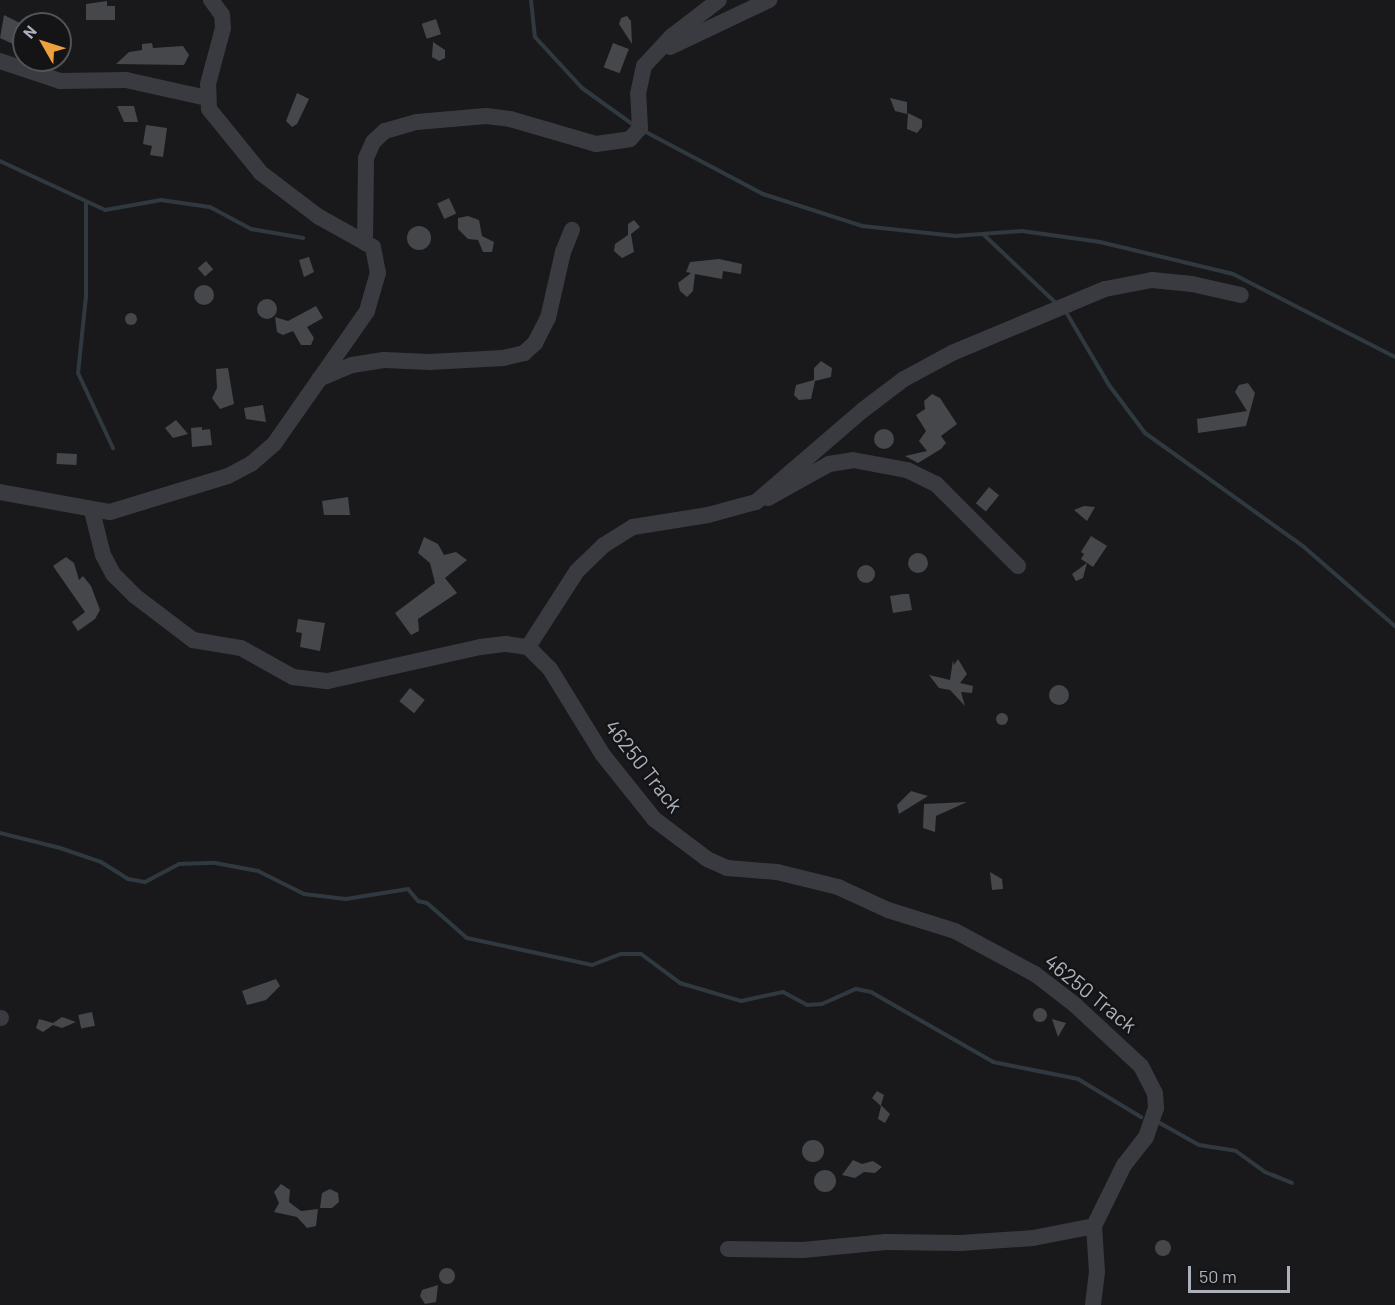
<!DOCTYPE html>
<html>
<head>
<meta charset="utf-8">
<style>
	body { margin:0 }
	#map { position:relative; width:1395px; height:1305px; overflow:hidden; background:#19191b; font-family:Barlow,sans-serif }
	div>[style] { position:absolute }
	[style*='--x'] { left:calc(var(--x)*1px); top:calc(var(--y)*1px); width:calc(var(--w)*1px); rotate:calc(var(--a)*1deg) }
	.stream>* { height:4px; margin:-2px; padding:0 2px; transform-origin:2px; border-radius:2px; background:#2f393f }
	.building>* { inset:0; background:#45474b; transform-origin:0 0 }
	.round { border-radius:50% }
	.minor>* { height:16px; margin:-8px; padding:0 8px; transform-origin:8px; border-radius:8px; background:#3a3b40 }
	span { translate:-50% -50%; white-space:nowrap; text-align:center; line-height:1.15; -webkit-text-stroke:5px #141416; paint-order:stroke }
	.street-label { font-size:21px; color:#abb1ba }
	.north { position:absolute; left:12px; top:12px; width:60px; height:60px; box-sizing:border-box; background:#141416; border:2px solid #505358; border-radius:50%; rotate:309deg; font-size:16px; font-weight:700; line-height:24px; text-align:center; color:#abb1ba }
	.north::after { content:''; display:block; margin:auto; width:21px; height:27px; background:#eea03d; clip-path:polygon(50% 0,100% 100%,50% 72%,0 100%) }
	.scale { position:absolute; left:1188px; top:1266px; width:102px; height:27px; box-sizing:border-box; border:3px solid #abb1ba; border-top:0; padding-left:8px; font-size:18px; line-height:21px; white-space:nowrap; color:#abb1ba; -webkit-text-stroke:4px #141416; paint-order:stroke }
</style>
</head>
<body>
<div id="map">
	<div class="stream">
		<i style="--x:531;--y:0;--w:37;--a:84"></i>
		<i style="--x:535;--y:37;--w:69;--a:47.3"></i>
		<i style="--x:582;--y:88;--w:65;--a:35.6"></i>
		<i style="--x:644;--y:131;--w:135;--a:27.9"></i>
		<i style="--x:763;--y:194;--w:104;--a:17.9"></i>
		<i style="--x:862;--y:226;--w:94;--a:6.1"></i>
		<i style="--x:955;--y:236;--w:67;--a:-4.3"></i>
		<i style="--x:1022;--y:231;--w:79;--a:8"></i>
		<i style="--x:1100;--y:242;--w:137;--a:13.5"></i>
		<i style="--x:1233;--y:274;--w:182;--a:27.1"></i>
		<i style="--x:0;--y:161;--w:116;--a:25"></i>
		<i style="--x:105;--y:210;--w:57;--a:-10.1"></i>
		<i style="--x:161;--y:200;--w:49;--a:8.1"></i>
		<i style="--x:210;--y:207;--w:47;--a:28.2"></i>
		<i style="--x:251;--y:229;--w:53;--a:9.8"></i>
		<i style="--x:86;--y:202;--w:94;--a:90"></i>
		<i style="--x:86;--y:296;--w:77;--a:95.9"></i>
		<i style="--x:78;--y:373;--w:83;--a:65"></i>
		<i style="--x:983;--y:234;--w:100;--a:43.4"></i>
		<i style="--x:1066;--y:312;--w:85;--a:59.5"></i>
		<i style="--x:1109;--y:385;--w:60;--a:53.1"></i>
		<i style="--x:1145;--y:433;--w:196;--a:35.6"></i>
		<i style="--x:1304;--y:547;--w:121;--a:41"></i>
		<i style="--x:0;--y:833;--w:62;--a:14"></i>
		<i style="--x:60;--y:848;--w:43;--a:18.9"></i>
		<i style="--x:101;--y:862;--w:32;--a:32"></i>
		<i style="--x:128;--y:879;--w:17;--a:10"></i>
		<i style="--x:145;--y:882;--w:38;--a:-28"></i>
		<i style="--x:179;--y:864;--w:36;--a:-2"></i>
		<i style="--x:215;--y:863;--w:44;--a:10.5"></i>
		<i style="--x:258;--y:871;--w:51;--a:26.6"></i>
		<i style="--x:304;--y:894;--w:42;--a:6.8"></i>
		<i style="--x:346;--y:899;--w:63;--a:-9.2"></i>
		<i style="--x:408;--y:889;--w:16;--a:50"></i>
		<i style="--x:418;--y:901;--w:9;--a:13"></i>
		<i style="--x:427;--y:903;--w:53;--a:41.2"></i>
		<i style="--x:467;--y:938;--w:128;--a:12.2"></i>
		<i style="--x:592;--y:965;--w:31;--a:-21"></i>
		<i style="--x:621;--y:954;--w:20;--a:0"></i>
		<i style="--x:641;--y:954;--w:49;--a:36.6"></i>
		<i style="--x:680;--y:983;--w:64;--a:16.4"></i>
		<i style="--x:741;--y:1001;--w:43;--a:-12.1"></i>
		<i style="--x:783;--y:992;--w:27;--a:28"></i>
		<i style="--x:807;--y:1005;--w:15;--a:-4"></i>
		<i style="--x:822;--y:1004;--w:37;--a:-24"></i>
		<i style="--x:856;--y:989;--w:15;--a:11"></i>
		<i style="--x:871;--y:992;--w:141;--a:29.8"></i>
		<i style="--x:993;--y:1062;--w:87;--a:11.3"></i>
		<i style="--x:1078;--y:1079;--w:74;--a:31.1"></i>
		<i style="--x:1158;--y:1122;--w:47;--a:29.3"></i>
		<i style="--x:1199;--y:1145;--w:37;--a:9"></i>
		<i style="--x:1236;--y:1151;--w:36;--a:36"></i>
		<i style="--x:1265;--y:1172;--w:29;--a:22"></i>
	</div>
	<div class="building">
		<i style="clip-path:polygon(107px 1px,107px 6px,115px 6px,115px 20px,86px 20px,86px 4px)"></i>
		<i style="clip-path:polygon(4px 15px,24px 25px,15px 45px,0 38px)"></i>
		<i style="clip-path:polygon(627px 16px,631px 21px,632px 44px,619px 24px,621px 18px)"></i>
		<i style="left:436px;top:19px;width:16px;height:15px;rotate:72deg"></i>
		<i style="clip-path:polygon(433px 42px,445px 50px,445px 58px,439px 61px,432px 57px)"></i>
		<i style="clip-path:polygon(152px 43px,153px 48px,183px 46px,189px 55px,184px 65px,116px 64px,129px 52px,142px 50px,142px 44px)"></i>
		<i style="left:613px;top:43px;width:17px;height:26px;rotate:21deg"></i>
		<i style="clip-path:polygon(297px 93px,309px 99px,297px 124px,292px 127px,286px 121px)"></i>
		<i style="clip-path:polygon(890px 98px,907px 102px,907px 114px,895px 111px)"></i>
		<i style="clip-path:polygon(117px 106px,134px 106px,138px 122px,124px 122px)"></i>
		<i style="clip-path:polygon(908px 113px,922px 120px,922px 127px,917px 133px,907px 129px)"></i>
		<i style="clip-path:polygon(146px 125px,167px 128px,163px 157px,150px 155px,152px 146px,143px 144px)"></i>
		<i style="left:449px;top:198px;width:17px;height:13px;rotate:65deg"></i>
		<i style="clip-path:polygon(468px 216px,479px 220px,482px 236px,494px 242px,492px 252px,483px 252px,478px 240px,468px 239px,458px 229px,458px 218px)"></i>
		<i style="clip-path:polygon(634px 220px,640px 227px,631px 234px,634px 252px,622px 258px,614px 251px,615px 244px,628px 235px,628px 224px)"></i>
		<i class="round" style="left:407px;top:226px;width:24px;height:24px"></i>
		<i style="clip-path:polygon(309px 257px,314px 272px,304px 277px,299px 260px)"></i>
		<i style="clip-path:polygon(719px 259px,742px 264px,741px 274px,723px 271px,722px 279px,695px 274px,693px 291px,687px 297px,680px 291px,678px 283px,691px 273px,686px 272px,690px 262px)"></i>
		<i style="left:206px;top:261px;width:11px;height:11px;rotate:49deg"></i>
		<i class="round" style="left:194px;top:285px;width:20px;height:20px"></i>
		<i class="round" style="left:257px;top:299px;width:20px;height:20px"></i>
		<i style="clip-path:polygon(316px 306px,323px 318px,307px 327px,314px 338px,311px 345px,301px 345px,293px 331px,283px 335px,277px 332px,275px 317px,288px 321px)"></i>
		<i class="round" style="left:125px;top:313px;width:12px;height:12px"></i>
		<i style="clip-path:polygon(821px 361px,832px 368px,831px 377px,815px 381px,811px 399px,799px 400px,794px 395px,796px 385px,814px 380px,814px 368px)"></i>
		<i style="clip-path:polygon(228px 368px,234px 404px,220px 409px,212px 398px,217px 388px,216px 369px)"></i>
		<i style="clip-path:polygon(1248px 383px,1255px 393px,1246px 426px,1198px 433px,1197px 419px,1247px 411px,1235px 392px,1239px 385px)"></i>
		<i style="clip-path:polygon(932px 394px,940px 398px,957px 424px,941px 436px,946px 443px,941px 449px,918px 463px,905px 456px,927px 451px,919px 441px,926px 431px,916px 415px,925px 409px,924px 401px)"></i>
		<i style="clip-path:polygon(263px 405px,266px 422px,246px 419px,244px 408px)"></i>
		<i style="clip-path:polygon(176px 420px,188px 434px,173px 438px,165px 428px)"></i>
		<i style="clip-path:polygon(202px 427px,202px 430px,210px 429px,212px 445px,192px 447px,191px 428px)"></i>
		<i class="round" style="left:874px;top:429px;width:20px;height:20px"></i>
		<i style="left:57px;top:453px;width:20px;height:11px;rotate:3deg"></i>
		<i style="left:989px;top:487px;width:13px;height:21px;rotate:39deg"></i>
		<i style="clip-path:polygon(348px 497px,350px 515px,324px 515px,322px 501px)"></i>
		<i style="clip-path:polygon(1084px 506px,1095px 507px,1087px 521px,1074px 510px)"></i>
		<i style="clip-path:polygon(1091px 536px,1107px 546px,1093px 567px,1087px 563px,1083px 578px,1076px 581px,1072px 574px,1087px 563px,1081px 559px,1084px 554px,1081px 552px)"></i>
		<i style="clip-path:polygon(424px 537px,438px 544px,444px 555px,456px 552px,467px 560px,445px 578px,457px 593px,418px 619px,419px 631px,411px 635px,395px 613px,435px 583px,430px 563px,418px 553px)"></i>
		<i class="round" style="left:908px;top:553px;width:20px;height:20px"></i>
		<i style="clip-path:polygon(66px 557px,74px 563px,79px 580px,83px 576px,91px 586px,100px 610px,95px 619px,78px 631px,72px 622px,85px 612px,53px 566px)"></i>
		<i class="round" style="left:857px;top:565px;width:18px;height:18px"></i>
		<i style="clip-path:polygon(903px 594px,909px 594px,912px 610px,893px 613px,890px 596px)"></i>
		<i style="clip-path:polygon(298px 619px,325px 623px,320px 651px,300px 647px,302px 633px,296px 632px)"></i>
		<i style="clip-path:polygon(958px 659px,967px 674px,960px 683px,973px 686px,972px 693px,961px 692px,965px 706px,950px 690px,939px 688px,929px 675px,950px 680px,953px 660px,954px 665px)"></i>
		<i class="round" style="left:1049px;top:685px;width:20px;height:20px"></i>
		<i style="left:410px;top:688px;width:19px;height:17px;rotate:39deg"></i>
		<i class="round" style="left:996px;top:713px;width:12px;height:12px"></i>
		<i style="clip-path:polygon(911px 791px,928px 796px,899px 814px,897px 805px)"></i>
		<i style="clip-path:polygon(967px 802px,936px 816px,935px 832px,923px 828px,924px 804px)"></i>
		<i style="clip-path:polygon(990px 872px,1002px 879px,1003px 889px,992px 890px)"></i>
		<i style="clip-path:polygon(276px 979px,280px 986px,266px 1000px,247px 1005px,242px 991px)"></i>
		<i class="round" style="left:1033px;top:1008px;width:14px;height:14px"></i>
		<i style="left:92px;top:1012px;width:14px;height:14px;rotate:78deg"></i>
		<i style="clip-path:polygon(62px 1017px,76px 1022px,62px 1028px,53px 1025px,43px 1032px,36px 1028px,39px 1019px,53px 1023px)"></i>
		<i style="clip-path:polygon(1052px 1019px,1066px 1023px,1058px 1037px)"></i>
		<i style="clip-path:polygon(877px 1091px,884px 1095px,881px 1105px,890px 1114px,885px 1123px,878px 1119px,881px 1106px,872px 1098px)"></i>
		<i class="round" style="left:802px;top:1140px;width:22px;height:22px"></i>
		<i style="clip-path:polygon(853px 1160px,862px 1164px,873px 1161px,882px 1167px,875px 1173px,864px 1172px,855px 1178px,842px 1175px)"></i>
		<i class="round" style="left:814px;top:1170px;width:22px;height:22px"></i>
		<i style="clip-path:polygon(281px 1184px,290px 1190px,289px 1202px,301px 1211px,318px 1209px,316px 1226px,307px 1228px,297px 1217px,274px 1212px,279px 1203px,274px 1192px)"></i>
		<i style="clip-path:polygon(330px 1189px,338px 1193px,339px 1202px,332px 1208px,320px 1208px,322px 1193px)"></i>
		<i class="round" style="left:1155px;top:1240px;width:16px;height:16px"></i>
		<i class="round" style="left:439px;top:1268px;width:16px;height:16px"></i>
		<i style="clip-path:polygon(438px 1285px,436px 1302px,425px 1304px,420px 1296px,422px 1290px)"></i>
	</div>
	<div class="minor">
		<i style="--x:670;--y:47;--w:110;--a:-25.4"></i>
		<i style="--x:0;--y:61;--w:63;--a:18.4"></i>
		<i style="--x:60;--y:81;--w:66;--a:-0.9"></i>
		<i style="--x:126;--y:80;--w:83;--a:12.5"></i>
		<i style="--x:365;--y:243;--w:85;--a:-89.3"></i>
		<i style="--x:366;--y:158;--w:17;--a:-66"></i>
		<i style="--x:373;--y:142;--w:16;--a:-43"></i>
		<i style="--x:385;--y:131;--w:33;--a:-16"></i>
		<i style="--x:417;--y:122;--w:69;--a:-5"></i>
		<i style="--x:486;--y:116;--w:24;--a:7"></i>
		<i style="--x:510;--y:119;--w:90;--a:16.2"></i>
		<i style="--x:596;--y:144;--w:34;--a:-8"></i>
		<i style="--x:630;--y:139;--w:15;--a:-48"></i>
		<i style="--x:640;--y:128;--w:34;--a:-93"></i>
		<i style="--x:638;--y:94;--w:29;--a:-78"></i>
		<i style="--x:644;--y:66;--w:41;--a:-47"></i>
		<i style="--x:672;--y:36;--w:59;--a:-37.5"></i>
		<i style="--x:319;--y:379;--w:36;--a:-23"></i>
		<i style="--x:352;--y:365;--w:32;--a:-9"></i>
		<i style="--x:384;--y:360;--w:46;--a:2.5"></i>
		<i style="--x:430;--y:362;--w:73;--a:-3.1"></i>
		<i style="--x:503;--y:358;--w:22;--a:-13"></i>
		<i style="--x:524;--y:353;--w:15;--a:-42"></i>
		<i style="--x:535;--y:343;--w:28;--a:-63"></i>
		<i style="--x:548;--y:318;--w:68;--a:-77.2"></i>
		<i style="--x:563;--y:252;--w:24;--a:-68"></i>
		<i style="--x:0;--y:492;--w:112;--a:10.3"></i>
		<i style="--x:110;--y:512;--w:123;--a:-17"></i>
		<i style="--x:228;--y:476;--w:26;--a:-28"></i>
		<i style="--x:251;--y:464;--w:30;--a:-41"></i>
		<i style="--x:274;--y:444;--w:162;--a:-55"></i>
		<i style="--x:367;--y:311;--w:40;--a:-74"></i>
		<i style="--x:378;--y:273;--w:26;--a:-101"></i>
		<i style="--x:373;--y:247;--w:62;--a:-150.9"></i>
		<i style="--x:319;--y:217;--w:73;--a:-142.8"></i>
		<i style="--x:261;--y:173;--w:82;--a:-129.1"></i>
		<i style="--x:209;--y:109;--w:25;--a:-92"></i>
		<i style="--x:208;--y:84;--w:58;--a:-75"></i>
		<i style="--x:223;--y:28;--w:13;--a:-94"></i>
		<i style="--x:222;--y:15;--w:19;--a:-126"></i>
		<i style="--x:768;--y:498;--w:70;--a:-29.1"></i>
		<i style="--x:829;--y:464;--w:24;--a:-9"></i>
		<i style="--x:853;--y:460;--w:55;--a:10.5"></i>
		<i style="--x:907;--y:470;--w:32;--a:26"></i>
		<i style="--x:936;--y:484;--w:116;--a:45"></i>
		<i style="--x:92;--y:511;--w:45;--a:76"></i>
		<i style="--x:103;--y:555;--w:21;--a:62"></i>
		<i style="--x:113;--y:574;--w:31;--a:45"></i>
		<i style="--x:135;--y:596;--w:73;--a:37.2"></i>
		<i style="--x:193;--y:640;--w:49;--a:9.5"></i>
		<i style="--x:241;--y:648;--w:60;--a:29.1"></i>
		<i style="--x:293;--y:677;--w:35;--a:7"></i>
		<i style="--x:328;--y:681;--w:156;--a:-12.6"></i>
		<i style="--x:480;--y:647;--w:26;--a:-7"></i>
		<i style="--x:506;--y:644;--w:22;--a:8"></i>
		<i style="--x:528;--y:647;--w:31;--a:45"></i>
		<i style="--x:550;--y:669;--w:101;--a:58.4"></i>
		<i style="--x:603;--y:755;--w:82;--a:51.4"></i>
		<i style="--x:654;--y:819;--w:66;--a:37"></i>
		<i style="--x:707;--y:859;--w:22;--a:24"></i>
		<i style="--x:727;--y:868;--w:50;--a:4.6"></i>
		<i style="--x:777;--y:872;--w:63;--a:13.8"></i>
		<i style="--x:838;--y:887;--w:55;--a:24.7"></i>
		<i style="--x:888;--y:910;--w:70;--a:17.4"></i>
		<i style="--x:955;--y:931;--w:91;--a:28.3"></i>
		<i style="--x:1035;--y:974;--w:49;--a:37.6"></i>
		<i style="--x:1074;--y:1004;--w:91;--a:42.8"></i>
		<i style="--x:1141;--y:1066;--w:30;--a:63"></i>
		<i style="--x:1155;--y:1093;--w:15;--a:86"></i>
		<i style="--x:1156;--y:1108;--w:31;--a:109"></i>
		<i style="--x:1146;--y:1137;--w:36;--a:128"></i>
		<i style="--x:1124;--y:1165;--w:68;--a:116.2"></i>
		<i style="--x:1094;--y:1226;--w:46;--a:86.3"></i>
		<i style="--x:1097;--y:1272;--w:33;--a:97"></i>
		<i style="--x:528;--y:647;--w:90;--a:-57.2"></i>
		<i style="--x:577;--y:571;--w:37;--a:-44"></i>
		<i style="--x:604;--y:545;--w:34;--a:-32"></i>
		<i style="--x:633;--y:527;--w:76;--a:-9.1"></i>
		<i style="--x:708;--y:515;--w:50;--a:-15.2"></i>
		<i style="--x:756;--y:502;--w:141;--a:-40.7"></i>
		<i style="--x:863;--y:410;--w:51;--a:-37.1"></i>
		<i style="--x:904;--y:379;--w:55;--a:-28.4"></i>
		<i style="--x:952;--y:353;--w:166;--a:-22.7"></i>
		<i style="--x:1105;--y:289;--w:48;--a:-10.8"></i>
		<i style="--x:1152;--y:280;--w:40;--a:5.7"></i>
		<i style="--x:1192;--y:284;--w:50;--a:12.7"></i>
		<i style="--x:0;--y:1018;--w:1;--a:0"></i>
		<i style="--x:728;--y:1249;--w:75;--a:0.8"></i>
		<i style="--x:803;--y:1250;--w:83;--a:-5.5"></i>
		<i style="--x:886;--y:1242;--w:75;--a:0.8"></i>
		<i style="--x:961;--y:1243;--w:72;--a:-4"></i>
		<i style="--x:1033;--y:1238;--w:62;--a:-11.1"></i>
	</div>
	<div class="street-label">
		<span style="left:644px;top:766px;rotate:52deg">46250 Track</span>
		<span style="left:1091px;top:993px;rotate:39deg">46250 Track</span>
	</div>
	<div class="north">N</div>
	<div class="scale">50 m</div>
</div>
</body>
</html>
